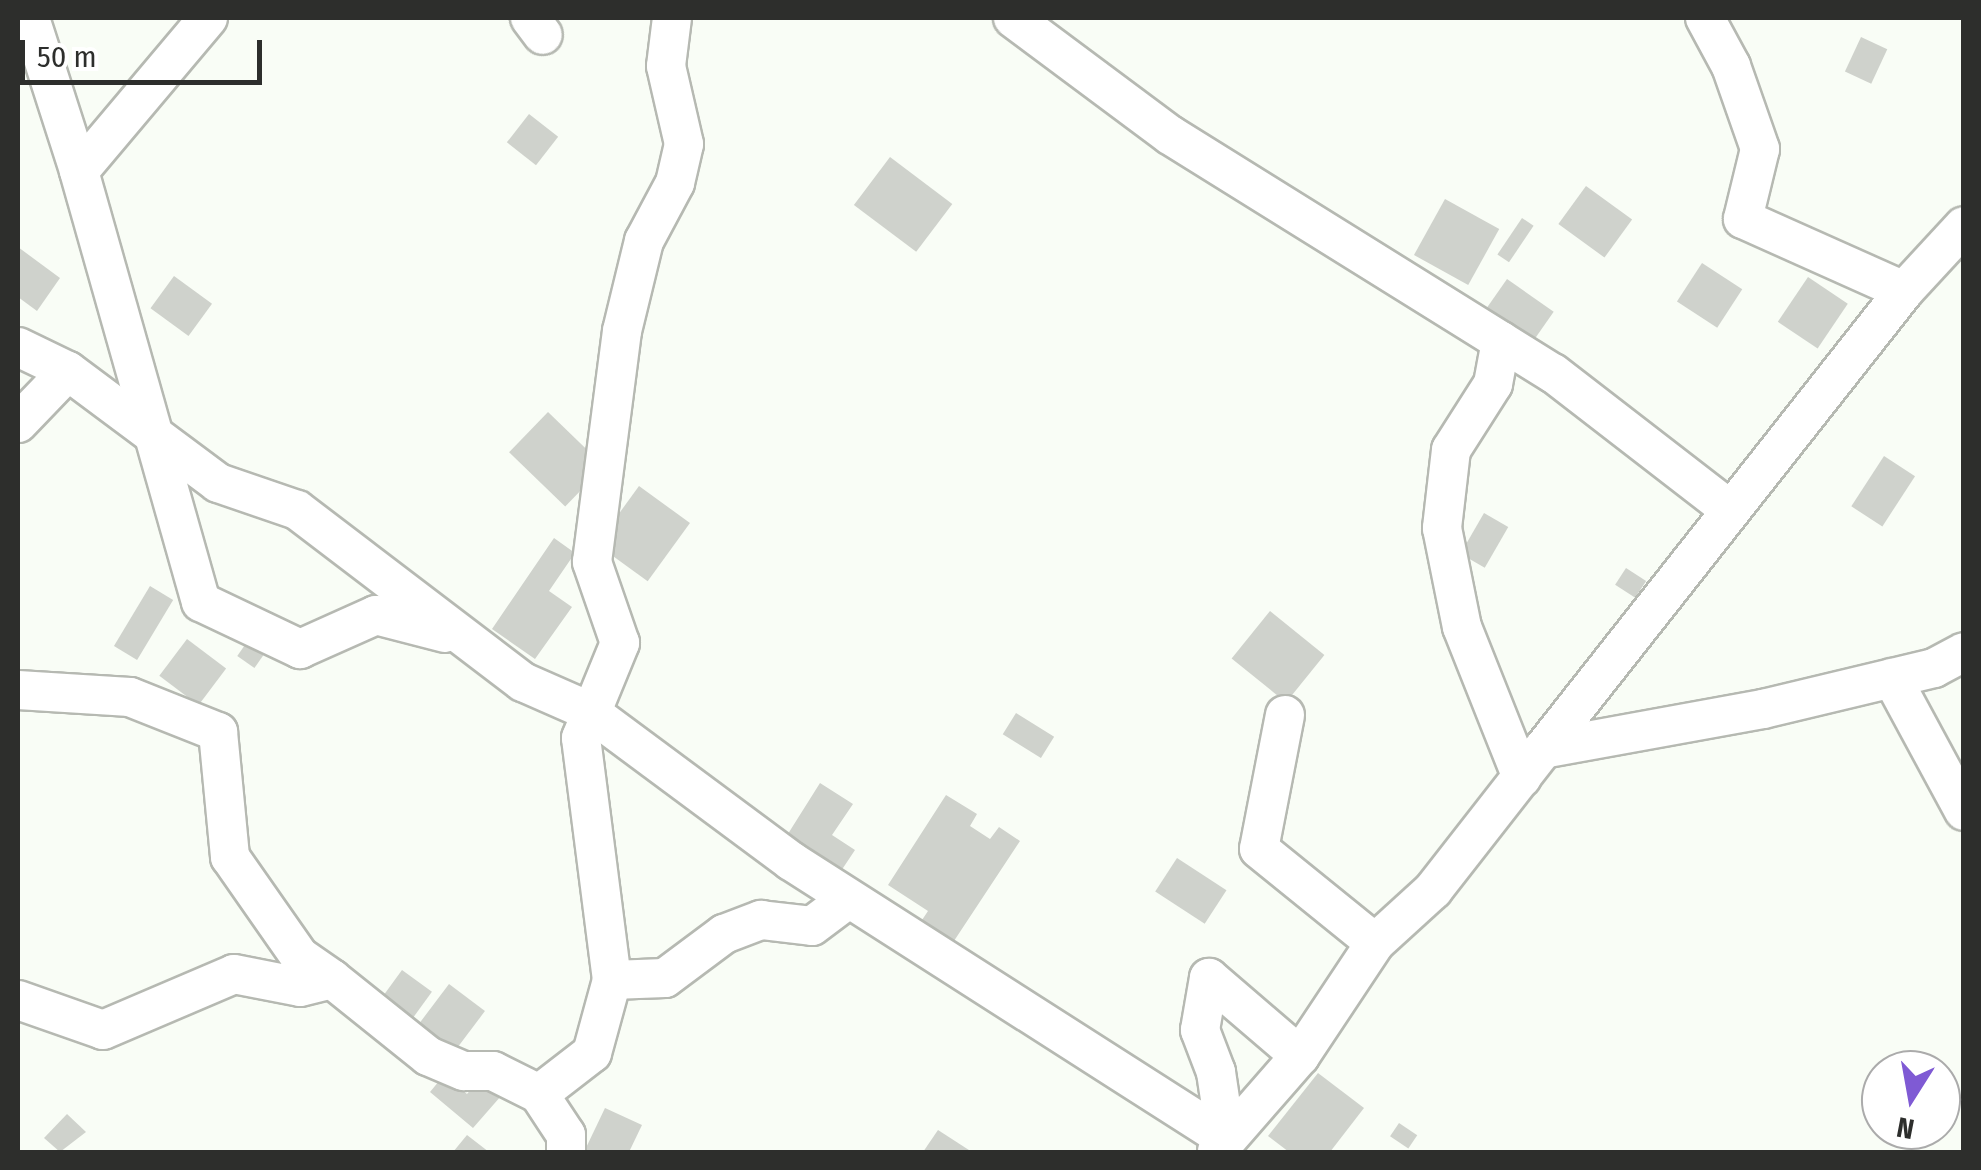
<!DOCTYPE html>
<html>
<head>
<meta charset="utf-8">
<style>
	body { margin:0 }
	#map { position:relative; width:1981px; height:1170px; overflow:hidden; background:#f9fdf6; font-family:"Fira Sans Condensed",sans-serif }
	div>[style] { position:absolute }
	[style*='--x'] { left:calc(var(--x)*1px); top:calc(var(--y)*1px); width:calc(var(--w)*1px); rotate:calc(var(--a)*1deg) }
	.building>* { inset:0; background:#cfd2cc; transform-origin:0 0 }
	.roads { filter:drop-shadow(2px 0 #b6b9b2) drop-shadow(-2px 0 #b6b9b2) drop-shadow(0 2px #b6b9b2) drop-shadow(0 -2px #b6b9b2) }
	.minor>* { height:38px; margin:-19px; padding:0 19px; transform-origin:19px; border-radius:19px; background:#fff }
	span { translate:-50% -50%; white-space:nowrap; text-align:center; line-height:1.15; -webkit-text-stroke:9px #fff; paint-order:stroke }
	.frame { position:absolute; inset:0; border:20px solid #2d2e2c; pointer-events:none }
	.north { position:absolute; left:1861px; top:1050px; width:100px; height:100px; box-sizing:border-box; background:#fff; border:2px solid #ababab; border-radius:50%; rotate:191deg; font-size:28px; font-weight:700; line-height:40px; text-align:center; color:#2d2e2c }
	.north::after { content:''; display:block; margin:auto; width:35px; height:45px; background:#7f5ad4; clip-path:polygon(50% 0,100% 100%,50% 72%,0 100%) }
	.scale { position:absolute; left:20px; top:40px; width:242px; height:45px; box-sizing:border-box; border:5px solid #2d2e2c; border-top:0; padding-left:12px; font-size:30px; line-height:35px; white-space:nowrap; color:#2d2e2c; -webkit-text-stroke:8px #fff; paint-order:stroke }
</style>
</head>
<body>
<div id="map">
	<div class="building">
		<i style="left:1861px;top:37px;width:29px;height:38px;rotate:25deg"></i>
		<i style="left:529px;top:114px;width:37px;height:36px;rotate:38deg"></i>
		<i style="left:890px;top:157px;width:78px;height:60px;rotate:37deg"></i>
		<i style="left:1586px;top:186px;width:57px;height:47px;rotate:36deg"></i>
		<i style="left:1445px;top:199px;width:62px;height:64px;rotate:29deg"></i>
		<i style="left:1522px;top:218px;width:14px;height:44px;rotate:34deg"></i>
		<i style="clip-path:polygon(18px 247px,60px 278px,37px 311px,18px 297px)"></i>
		<i style="left:1702px;top:263px;width:48px;height:46px;rotate:33deg"></i>
		<i style="left:174px;top:276px;width:47px;height:40px;rotate:36deg"></i>
		<i style="left:1808px;top:277px;width:48px;height:54px;rotate:34deg"></i>
		<i style="left:1507px;top:279px;width:57px;height:39px;rotate:35deg"></i>
		<i style="left:548px;top:412px;width:78px;height:56px;rotate:44deg"></i>
		<i style="left:1884px;top:456px;width:37px;height:60px;rotate:33deg"></i>
		<i style="left:639px;top:486px;width:63px;height:72px;rotate:36deg"></i>
		<i style="left:1484px;top:513px;width:28px;height:47px;rotate:30deg"></i>
		<i style="clip-path:polygon(554px 538px,575px 553px,549px 591px,572px 607px,535px 659px,492px 629px)"></i>
		<i style="left:1626px;top:568px;width:24px;height:20px;rotate:33deg"></i>
		<i style="left:150px;top:586px;width:27px;height:70px;rotate:31deg"></i>
		<i style="left:1270px;top:611px;width:70px;height:61px;rotate:39deg"></i>
		<i style="left:187px;top:639px;width:49px;height:46px;rotate:37deg"></i>
		<i style="left:247px;top:642px;width:21px;height:17px;rotate:35deg"></i>
		<i style="left:1016px;top:713px;width:45px;height:25px;rotate:32deg"></i>
		<i style="clip-path:polygon(820px 783px,853px 804px,832px 835px,855px 850px,841px 871px,786px 837px)"></i>
		<i style="clip-path:polygon(946px 795px,977px 814px,970px 826px,990px 839px,999px 827px,1020px 841px,950px 947px,918px 926px,928px 911px,888px 885px)"></i>
		<i style="left:1177px;top:858px;width:59px;height:40px;rotate:33deg"></i>
		<i style="left:402px;top:970px;width:37px;height:39px;rotate:36deg"></i>
		<i style="left:449px;top:984px;width:45px;height:61px;rotate:37deg"></i>
		<i style="clip-path:polygon(1318px 1073px,1364px 1108px,1330px 1152px,1289px 1152px,1268px 1136px)"></i>
		<i style="clip-path:polygon(444px 1075px,467px 1094px,480px 1079px,501px 1096px,473px 1128px,430px 1092px)"></i>
		<i style="clip-path:polygon(605px 1108px,642px 1125px,629px 1152px,584px 1152px)"></i>
		<i style="clip-path:polygon(67px 1114px,86px 1132px,60px 1152px,44px 1138px)"></i>
		<i style="left:1399px;top:1123px;width:22px;height:16px;rotate:34deg"></i>
		<i style="clip-path:polygon(938px 1130px,972px 1152px,923px 1152px)"></i>
		<i style="clip-path:polygon(467px 1135px,489px 1152px,453px 1152px)"></i>
	</div>
	<div class="roads">
		<div class="minor">
			<i style="--x:30;--y:18;--w:161;--a:72.2"></i>
			<i style="--x:208;--y:18;--w:200;--a:130.1"></i>
			<i style="--x:79;--y:171;--w:448;--a:74.2"></i>
			<i style="--x:201;--y:602;--w:110;--a:25.4"></i>
			<i style="--x:300;--y:649;--w:83;--a:-24.1"></i>
			<i style="--x:376;--y:615;--w:71;--a:14.6"></i>
			<i style="--x:530;--y:18;--w:21;--a:53"></i>
			<i style="--x:1013;--y:18;--w:196;--a:36.7"></i>
			<i style="--x:1170;--y:135;--w:451;--a:31.9"></i>
			<i style="--x:1553;--y:373;--w:222;--a:37.7"></i>
			<i style="--x:1705;--y:18;--w:55;--a:61.6"></i>
			<i style="--x:1731;--y:66;--w:88;--a:70.7"></i>
			<i style="--x:1760;--y:149;--w:72;--a:103.7"></i>
			<i style="--x:1743;--y:219;--w:176;--a:24.1"></i>
			<i style="--x:1501;--y:341;--w:44;--a:100.5"></i>
			<i style="--x:1493;--y:384;--w:78;--a:122.5"></i>
			<i style="--x:1451;--y:450;--w:79;--a:96.6"></i>
			<i style="--x:1442;--y:528;--w:101;--a:78.6"></i>
			<i style="--x:1462;--y:627;--w:162;--a:68.3"></i>
			<i style="--x:18;--y:347;--w:55;--a:25.6"></i>
			<i style="--x:68;--y:371;--w:187;--a:36.7"></i>
			<i style="--x:218;--y:483;--w:83;--a:18.9"></i>
			<i style="--x:297;--y:510;--w:284;--a:37.3"></i>
			<i style="--x:523;--y:682;--w:72;--a:23.7"></i>
			<i style="--x:589;--y:711;--w:252;--a:36.6"></i>
			<i style="--x:791;--y:861;--w:516;--a:32.58"></i>
			<i style="--x:1226;--y:1139;--w:68;--a:-98.5"></i>
			<i style="--x:1216;--y:1072;--w:45;--a:-110.9"></i>
			<i style="--x:1200;--y:1030;--w:53;--a:-80.2"></i>
			<i style="--x:1209;--y:978;--w:120;--a:40.6"></i>
			<i style="--x:18;--y:423;--w:72;--a:-46.1"></i>
			<i style="--x:1892;--y:678;--w:151;--a:61.6"></i>
			<i style="--x:18;--y:690;--w:112;--a:3.6"></i>
			<i style="--x:130;--y:697;--w:95;--a:21.7"></i>
			<i style="--x:218;--y:732;--w:126;--a:84.5"></i>
			<i style="--x:230;--y:857;--w:121;--a:55.1"></i>
			<i style="--x:299;--y:956;--w:40;--a:34.9"></i>
			<i style="--x:1285;--y:715;--w:136;--a:101"></i>
			<i style="--x:1259;--y:849;--w:149;--a:39"></i>
			<i style="--x:1543;--y:749;--w:583;--a:-51.75"></i>
			<i style="--x:1904;--y:291;--w:88;--a:-47.3"></i>
			<i style="--x:612;--y:980;--w:53;--a:-2.2"></i>
			<i style="--x:665;--y:978;--w:74;--a:-36.7"></i>
			<i style="--x:724;--y:934;--w:40;--a:-21"></i>
			<i style="--x:761;--y:920;--w:51;--a:6.7"></i>
			<i style="--x:812;--y:926;--w:45;--a:-36.9"></i>
			<i style="--x:18;--y:1000;--w:90;--a:19.4"></i>
			<i style="--x:103;--y:1030;--w:142;--a:-23.1"></i>
			<i style="--x:234;--y:974;--w:67;--a:11.1"></i>
			<i style="--x:300;--y:987;--w:33;--a:-14"></i>
			<i style="--x:332;--y:979;--w:123;--a:38.7"></i>
			<i style="--x:428;--y:1056;--w:39;--a:23"></i>
			<i style="--x:464;--y:1071;--w:29;--a:0"></i>
			<i style="--x:493;--y:1071;--w:51;--a:26.6"></i>
			<i style="--x:1217;--y:1151;--w:126;--a:-48.9"></i>
			<i style="--x:1300;--y:1056;--w:136;--a:-56.4"></i>
			<i style="--x:1375;--y:943;--w:79;--a:-42.4"></i>
			<i style="--x:1433;--y:890;--w:179;--a:-52"></i>
			<i style="--x:1543;--y:749;--w:224;--a:-10.3"></i>
			<i style="--x:1763;--y:709;--w:176;--a:-13.5"></i>
			<i style="--x:1934;--y:668;--w:34;--a:-28"></i>
			<i style="--x:566;--y:1152;--w:17;--a:-90"></i>
			<i style="--x:566;--y:1135;--w:49;--a:-123.4"></i>
			<i style="--x:539;--y:1094;--w:67;--a:-37.7"></i>
			<i style="--x:592;--y:1053;--w:76;--a:-74.7"></i>
			<i style="--x:612;--y:980;--w:244;--a:-97.3"></i>
			<i style="--x:581;--y:738;--w:103;--a:-67.7"></i>
			<i style="--x:620;--y:643;--w:86;--a:-109.1"></i>
			<i style="--x:592;--y:562;--w:233;--a:-82.6"></i>
			<i style="--x:622;--y:331;--w:93;--a:-76.3"></i>
			<i style="--x:644;--y:241;--w:66;--a:-61.9"></i>
			<i style="--x:675;--y:183;--w:40;--a:-77"></i>
			<i style="--x:684;--y:144;--w:80;--a:-103"></i>
			<i style="--x:666;--y:66;--w:48;--a:-82.9"></i>
		</div>
	</div>
	<div class="frame"></div>
	<div class="north">N</div>
	<div class="scale">50 m</div>
</div>
</body>
</html>
